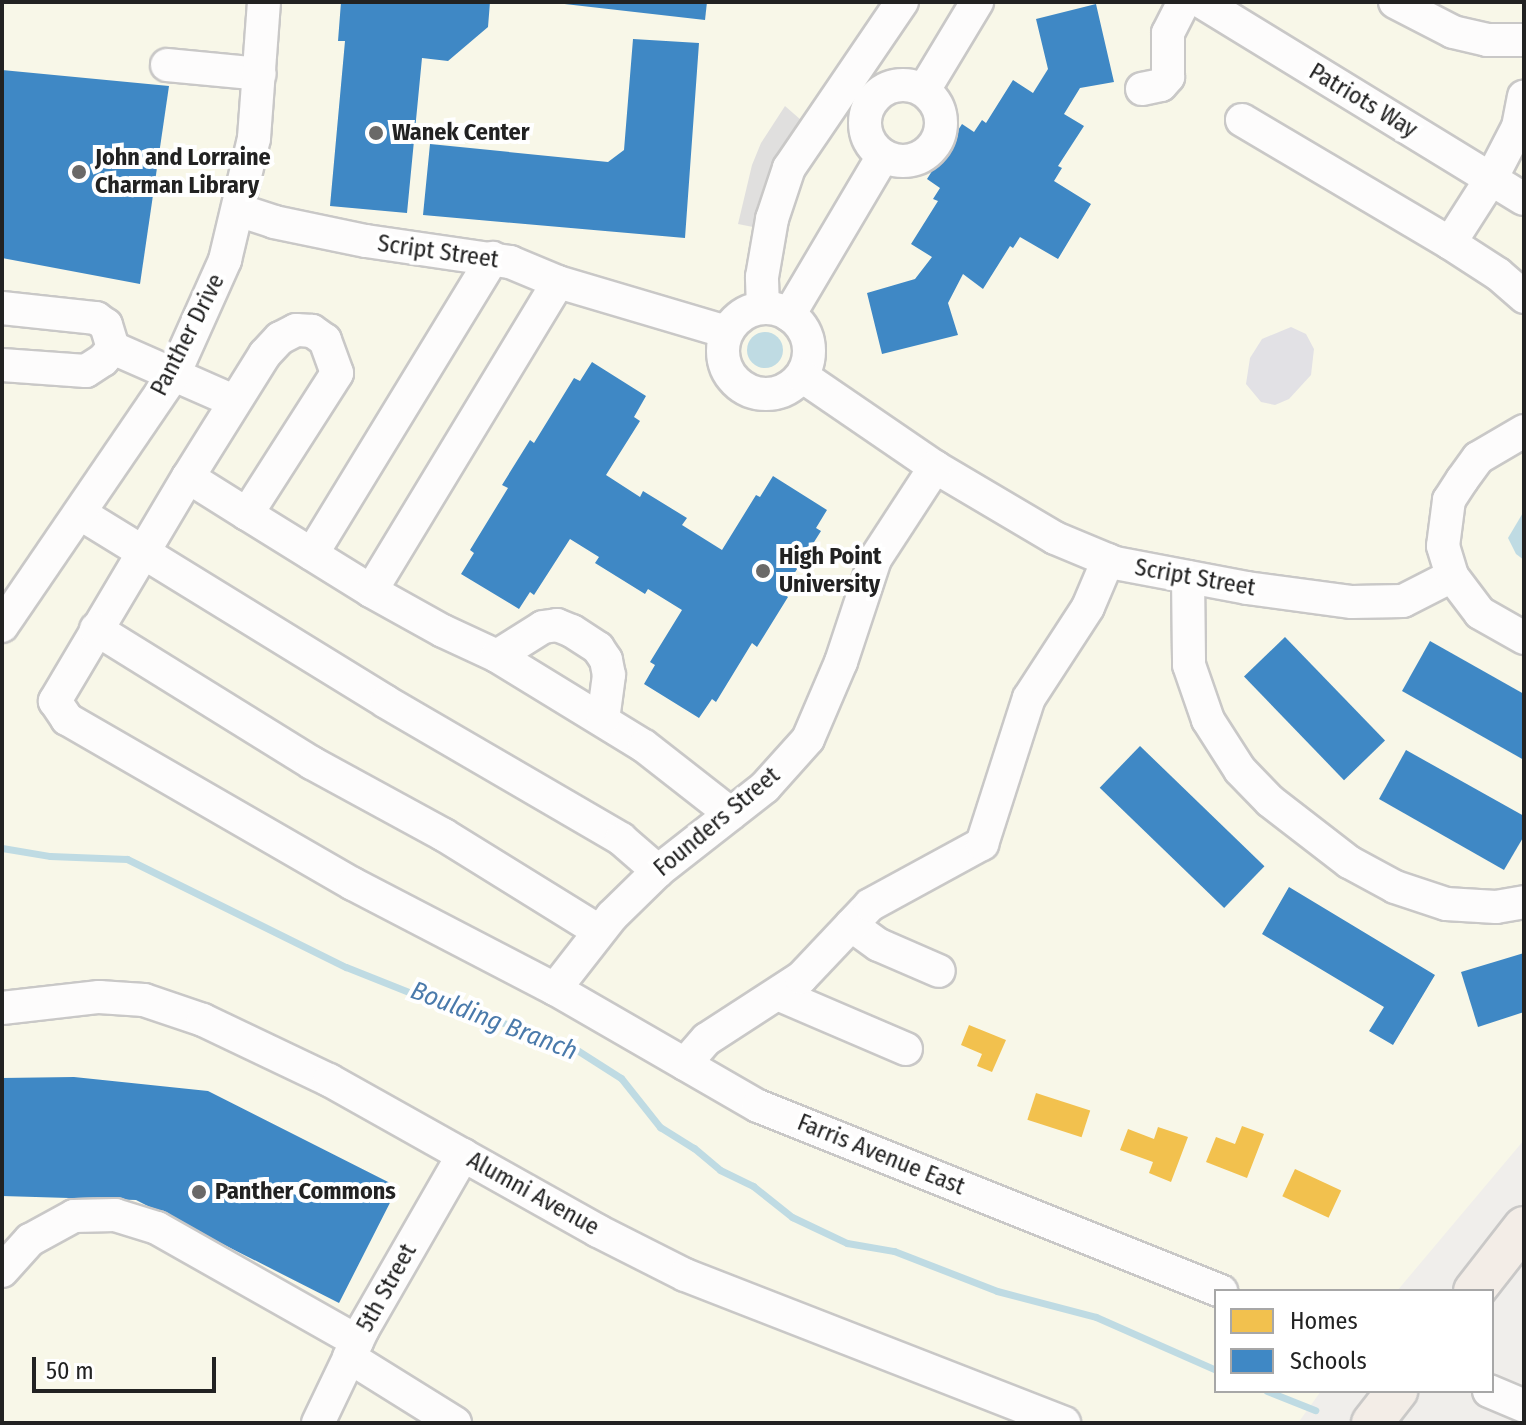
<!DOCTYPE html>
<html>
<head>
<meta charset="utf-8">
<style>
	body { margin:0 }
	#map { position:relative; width:1526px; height:1425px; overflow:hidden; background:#f0eeeb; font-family:"Fira Sans Condensed",sans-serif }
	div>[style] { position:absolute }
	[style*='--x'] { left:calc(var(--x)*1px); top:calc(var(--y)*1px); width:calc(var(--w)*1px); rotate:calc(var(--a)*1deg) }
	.education>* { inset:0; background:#f8f7e8 }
	.parking>* { inset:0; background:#e0dfde }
	.plaza>* { inset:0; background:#e2e1e5 }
	.water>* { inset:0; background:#bfdbe3 }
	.round { border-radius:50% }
	.homes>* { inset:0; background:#f2c14e; transform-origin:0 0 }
	.schools>* { inset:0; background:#3f88c5; transform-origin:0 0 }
	.stream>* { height:7px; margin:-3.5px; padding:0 3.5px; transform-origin:3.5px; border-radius:3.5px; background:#bfdbe3 }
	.roads { filter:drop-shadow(2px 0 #c9c8c7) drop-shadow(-2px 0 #c9c8c7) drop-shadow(0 2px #c9c8c7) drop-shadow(0 -2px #c9c8c7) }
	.minor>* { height:32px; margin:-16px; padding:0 16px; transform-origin:16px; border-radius:16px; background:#fdfcfc }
	.minor>.ring { margin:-16px; padding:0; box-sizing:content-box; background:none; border:32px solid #fdfcfc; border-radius:50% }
	.major>* { height:40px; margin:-20px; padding:0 20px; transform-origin:20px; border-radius:20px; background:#f3ede7 }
	.dots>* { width:22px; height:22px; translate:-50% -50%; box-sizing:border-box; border:4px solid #fff; border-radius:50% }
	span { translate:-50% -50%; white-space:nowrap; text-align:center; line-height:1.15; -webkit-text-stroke:8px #fff; paint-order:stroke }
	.street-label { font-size:24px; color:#222 }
	.poi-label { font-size:24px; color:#222; font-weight:700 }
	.left { translate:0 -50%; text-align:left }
	.water-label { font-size:26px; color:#4a7aab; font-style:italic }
	.frame { position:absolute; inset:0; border:4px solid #222; pointer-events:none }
	.legend { position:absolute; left:1214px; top:1289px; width:280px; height:104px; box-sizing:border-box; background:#fff; border:2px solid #a7a7a7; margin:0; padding:10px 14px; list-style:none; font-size:24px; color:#222 }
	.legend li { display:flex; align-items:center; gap:16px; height:40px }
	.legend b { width:40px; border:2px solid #a7a7a7 }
	.scale { position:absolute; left:32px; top:1357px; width:184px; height:36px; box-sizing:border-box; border:4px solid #222; border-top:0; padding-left:10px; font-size:24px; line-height:28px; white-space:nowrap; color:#222; -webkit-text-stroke:6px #fff; paint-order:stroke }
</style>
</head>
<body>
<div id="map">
	<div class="education">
		<i style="clip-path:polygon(2px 2px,1524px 2px,1524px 1140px,1397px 1291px,1216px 1291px,1216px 1391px,1321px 1391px,1298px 1423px,2px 1423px)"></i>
	</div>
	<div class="parking">
		<i style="clip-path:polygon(785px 106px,801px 120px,780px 154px,758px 228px,738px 224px,752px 165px,761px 143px)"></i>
	</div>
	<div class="plaza">
		<i style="clip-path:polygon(1291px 327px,1306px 334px,1314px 349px,1311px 375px,1289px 399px,1275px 405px,1261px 402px,1246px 384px,1250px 358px,1262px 339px)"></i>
	</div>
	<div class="water">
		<i class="round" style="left:747px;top:332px;width:36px;height:36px"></i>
		<i style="clip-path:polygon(1524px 511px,1524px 560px,1516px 554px,1508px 538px)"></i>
	</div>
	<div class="homes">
		<i style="clip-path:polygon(969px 1025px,1006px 1040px,992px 1072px,977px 1066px,982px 1054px,961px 1045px)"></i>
		<i style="left:1036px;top:1093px;width:57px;height:28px;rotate:18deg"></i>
		<i style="clip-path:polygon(1242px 1126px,1264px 1134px,1247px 1178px,1206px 1162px,1216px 1137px,1235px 1144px)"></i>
		<i style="clip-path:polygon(1158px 1127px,1188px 1137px,1171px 1182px,1149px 1173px,1153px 1162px,1120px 1150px,1128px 1129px,1154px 1139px)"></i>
		<i style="left:1295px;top:1169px;width:51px;height:30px;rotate:25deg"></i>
	</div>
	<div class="schools">
		<i style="clip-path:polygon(341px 2px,490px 2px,488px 27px,448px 61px,422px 58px,407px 213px,330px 206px,345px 41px,338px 41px)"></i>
		<i style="clip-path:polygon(547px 2px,707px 2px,705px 20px)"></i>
		<i style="clip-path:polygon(1096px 4px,1114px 82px,1080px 88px,1064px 114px,1084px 126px,1058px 166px,1062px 168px,1054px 181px,1091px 204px,1058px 259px,1020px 237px,1013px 248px,1010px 246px,983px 289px,963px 274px,948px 303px,958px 335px,882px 354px,867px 293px,915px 279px,932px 257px,911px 244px,938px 201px,933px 199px,940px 188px,927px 179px,962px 124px,974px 132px,982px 120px,986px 123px,1013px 80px,1033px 93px,1048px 69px,1036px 19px)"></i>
		<i style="clip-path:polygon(633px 39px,699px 43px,685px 238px,423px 215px,430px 144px,608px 162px,624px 150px)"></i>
		<i style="clip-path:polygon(2px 70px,169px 86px,140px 284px,2px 258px)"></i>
		<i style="clip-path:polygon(592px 362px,646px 396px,634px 417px,640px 421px,606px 475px,640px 497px,643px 491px,687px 518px,682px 525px,722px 550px,756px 495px,760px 497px,773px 476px,827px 510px,816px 528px,821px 531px,782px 593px,788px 597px,757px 647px,752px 643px,716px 702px,712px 699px,699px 718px,644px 684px,655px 665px,650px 662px,682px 610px,648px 589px,645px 594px,595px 563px,599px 557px,570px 539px,534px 595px,530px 592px,519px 609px,461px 574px,474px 553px,470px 550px,508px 488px,502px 485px,530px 440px,534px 443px,574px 378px,580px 381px)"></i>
		<i style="left:1285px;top:637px;width:144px;height:57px;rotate:46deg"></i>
		<i style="clip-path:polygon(1430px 641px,1524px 694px,1524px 760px,1402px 691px)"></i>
		<i style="left:1140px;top:746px;width:173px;height:58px;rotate:44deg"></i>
		<i style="clip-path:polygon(1406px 750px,1524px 816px,1524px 836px,1504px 870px,1379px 799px)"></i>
		<i style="clip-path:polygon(1289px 887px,1435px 975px,1393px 1045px,1369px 1031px,1384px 1007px,1262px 934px)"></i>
		<i style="clip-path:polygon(1524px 953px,1524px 1012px,1478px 1027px,1461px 972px)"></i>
		<i style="clip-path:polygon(74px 1077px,208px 1091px,398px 1187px,339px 1303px,136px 1200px,2px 1196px,2px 1078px)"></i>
	</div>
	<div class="stream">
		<i style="--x:2;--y:848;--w:49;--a:9.5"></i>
		<i style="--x:50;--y:856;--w:77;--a:2.2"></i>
		<i style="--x:127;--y:859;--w:244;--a:26.3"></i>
		<i style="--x:346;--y:967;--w:79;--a:21.7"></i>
		<i style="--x:419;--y:996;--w:154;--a:17.7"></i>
		<i style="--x:566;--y:1043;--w:65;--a:32.5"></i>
		<i style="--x:621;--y:1078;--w:63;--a:51.5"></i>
		<i style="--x:660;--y:1127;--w:40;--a:32"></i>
		<i style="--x:694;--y:1148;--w:34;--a:40"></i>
		<i style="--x:720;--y:1170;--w:37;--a:26"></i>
		<i style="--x:753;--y:1186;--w:50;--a:38.5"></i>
		<i style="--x:792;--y:1217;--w:61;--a:25.3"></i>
		<i style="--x:847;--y:1243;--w:48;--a:9.7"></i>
		<i style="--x:894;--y:1251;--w:110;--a:21.2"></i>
		<i style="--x:997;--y:1291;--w:102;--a:14.7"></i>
		<i style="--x:1096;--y:1317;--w:131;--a:23.8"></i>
		<i style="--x:1267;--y:1391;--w:52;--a:21.6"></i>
	</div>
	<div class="roads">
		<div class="minor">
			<i style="--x:1202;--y:2;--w:377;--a:31.5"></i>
			<i style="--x:1395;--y:2;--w:65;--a:27.3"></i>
			<i style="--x:1453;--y:32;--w:35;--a:13"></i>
			<i style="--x:1487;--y:40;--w:37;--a:0"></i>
			<i style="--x:167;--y:65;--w:93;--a:5.5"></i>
			<i class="ring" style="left:865px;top:85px;width:44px;height:44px"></i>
			<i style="--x:1142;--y:89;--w:19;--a:-12"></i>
			<i style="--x:1161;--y:85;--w:11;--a:-49"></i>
			<i style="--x:1168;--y:77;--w:44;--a:-90"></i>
			<i style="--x:1168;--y:33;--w:35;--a:-63"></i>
			<i style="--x:924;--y:90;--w:103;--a:-58.9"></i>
			<i style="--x:1242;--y:120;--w:242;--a:30.6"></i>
			<i style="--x:1450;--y:243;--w:57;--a:32.9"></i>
			<i style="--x:1498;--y:274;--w:35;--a:41"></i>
			<i style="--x:238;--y:210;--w:38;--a:18"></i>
			<i style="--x:274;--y:222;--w:94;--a:11.7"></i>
			<i style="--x:366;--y:241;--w:146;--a:8.3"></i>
			<i style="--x:510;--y:262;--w:52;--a:22.6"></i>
			<i style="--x:558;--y:282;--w:176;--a:16.5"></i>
			<i style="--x:1450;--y:243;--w:76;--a:-57.4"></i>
			<i style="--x:1491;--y:179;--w:59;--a:-62.6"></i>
			<i style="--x:1518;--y:127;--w:31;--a:-79"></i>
			<i class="ring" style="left:723px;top:308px;width:54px;height:54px"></i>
			<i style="--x:2;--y:308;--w:95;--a:6.1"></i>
			<i style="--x:96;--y:318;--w:12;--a:35"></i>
			<i style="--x:106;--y:325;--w:24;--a:73"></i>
			<i style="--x:763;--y:308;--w:31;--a:-92"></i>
			<i style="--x:762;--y:277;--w:59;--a:-80.2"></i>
			<i style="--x:772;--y:219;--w:54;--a:-71.6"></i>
			<i style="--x:789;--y:168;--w:201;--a:-55.8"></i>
			<i style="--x:789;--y:315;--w:185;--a:-59.4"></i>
			<i style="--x:113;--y:348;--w:132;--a:23.7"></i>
			<i style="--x:2;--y:365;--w:84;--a:4.1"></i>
			<i style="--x:86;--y:371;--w:20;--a:-33"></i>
			<i style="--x:103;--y:360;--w:16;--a:-50"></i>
			<i style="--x:802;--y:376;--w:161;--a:34.4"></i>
			<i style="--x:935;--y:467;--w:139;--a:30.6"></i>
			<i style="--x:1055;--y:538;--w:65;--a:22.6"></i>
			<i style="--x:1115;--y:563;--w:134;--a:10.7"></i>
			<i style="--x:1247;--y:588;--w:106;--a:7.6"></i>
			<i style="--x:1352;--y:602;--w:51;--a:-1.1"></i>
			<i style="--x:1403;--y:601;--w:55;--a:-27"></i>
			<i style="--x:1524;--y:431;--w:53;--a:149.6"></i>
			<i style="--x:1478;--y:458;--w:27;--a:126"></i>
			<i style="--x:1462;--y:480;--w:24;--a:123"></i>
			<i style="--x:1449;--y:500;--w:46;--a:97.4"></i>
			<i style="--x:1443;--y:546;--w:31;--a:73"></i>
			<i style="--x:1452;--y:576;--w:46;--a:52.9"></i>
			<i style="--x:1480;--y:613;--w:51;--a:29.6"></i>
			<i style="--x:188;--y:477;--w:70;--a:32.1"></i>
			<i style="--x:247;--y:514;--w:167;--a:-57.4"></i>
			<i style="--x:337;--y:373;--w:35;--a:-110"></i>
			<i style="--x:325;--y:340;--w:16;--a:-145"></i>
			<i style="--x:312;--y:331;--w:16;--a:-176"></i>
			<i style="--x:296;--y:330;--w:18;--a:153"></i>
			<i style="--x:280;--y:338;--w:22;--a:133"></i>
			<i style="--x:265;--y:354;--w:145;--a:122"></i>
			<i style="--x:188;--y:477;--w:261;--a:120.7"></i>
			<i style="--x:55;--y:701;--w:22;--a:56"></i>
			<i style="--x:67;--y:719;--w:330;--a:30"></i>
			<i style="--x:353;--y:884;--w:228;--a:27.5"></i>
			<i style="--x:555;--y:989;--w:234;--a:30"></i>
			<i style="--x:758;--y:1106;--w:499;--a:21.8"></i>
			<i style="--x:81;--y:514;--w:358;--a:31.6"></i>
			<i style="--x:386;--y:702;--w:272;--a:30.2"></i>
			<i style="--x:621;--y:839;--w:49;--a:40.9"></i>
			<i style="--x:247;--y:514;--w:146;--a:31.8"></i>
			<i style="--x:371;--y:591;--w:82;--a:29.1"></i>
			<i style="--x:443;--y:631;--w:60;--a:24.8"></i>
			<i style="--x:497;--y:656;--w:172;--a:31.5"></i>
			<i style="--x:644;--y:746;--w:110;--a:38"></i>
			<i style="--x:312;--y:554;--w:347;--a:-58.6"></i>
			<i style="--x:1188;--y:577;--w:88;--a:89.3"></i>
			<i style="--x:1189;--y:665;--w:58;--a:70.9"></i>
			<i style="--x:1208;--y:720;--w:59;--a:57.4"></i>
			<i style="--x:1240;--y:770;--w:43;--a:45.9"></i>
			<i style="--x:1270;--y:801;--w:100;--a:37.7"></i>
			<i style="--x:1349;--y:862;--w:52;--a:28.5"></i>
			<i style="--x:1395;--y:887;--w:54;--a:18.4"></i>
			<i style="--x:1446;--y:904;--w:50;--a:3.4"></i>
			<i style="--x:1496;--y:907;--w:28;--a:-10"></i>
			<i style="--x:371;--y:591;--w:361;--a:-58.8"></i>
			<i style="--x:2;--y:626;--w:307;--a:-55.7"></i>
			<i style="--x:175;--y:372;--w:123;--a:-65.9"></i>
			<i style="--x:225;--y:260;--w:125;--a:-76.6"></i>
			<i style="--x:254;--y:138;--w:136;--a:-85.8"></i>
			<i style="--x:96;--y:629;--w:254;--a:31.8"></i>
			<i style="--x:312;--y:763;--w:150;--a:28.6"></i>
			<i style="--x:444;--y:835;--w:182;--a:31.8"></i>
			<i style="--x:497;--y:656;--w:54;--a:-32.2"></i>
			<i style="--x:543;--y:627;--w:14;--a:-8"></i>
			<i style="--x:557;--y:625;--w:16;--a:22"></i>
			<i style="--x:572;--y:631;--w:31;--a:33"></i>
			<i style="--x:598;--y:648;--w:14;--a:56"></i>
			<i style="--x:606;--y:660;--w:15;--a:79"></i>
			<i style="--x:609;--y:675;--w:45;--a:97.6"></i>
			<i style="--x:851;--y:925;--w:34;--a:36"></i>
			<i style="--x:879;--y:945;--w:65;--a:23.4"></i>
			<i style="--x:555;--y:989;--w:93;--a:-52"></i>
			<i style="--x:612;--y:916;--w:64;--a:-44.4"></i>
			<i style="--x:658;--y:871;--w:136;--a:-38.1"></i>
			<i style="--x:765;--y:787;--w:64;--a:-48.1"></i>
			<i style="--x:808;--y:739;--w:84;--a:-66.8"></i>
			<i style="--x:841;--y:662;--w:108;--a:-71.7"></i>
			<i style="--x:875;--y:559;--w:110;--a:-56.9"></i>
			<i style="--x:780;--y:995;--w:137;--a:23.2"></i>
			<i style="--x:2;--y:1008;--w:98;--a:-6.5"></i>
			<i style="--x:99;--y:997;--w:45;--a:3.8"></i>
			<i style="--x:144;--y:1000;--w:62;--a:18.7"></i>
			<i style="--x:203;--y:1020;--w:140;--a:25.5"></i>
			<i style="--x:329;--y:1080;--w:308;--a:29.3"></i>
			<i style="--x:598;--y:1231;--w:97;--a:26.8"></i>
			<i style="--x:685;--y:1275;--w:407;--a:21.3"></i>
			<i style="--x:685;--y:1064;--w:33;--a:-49"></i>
			<i style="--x:707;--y:1039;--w:112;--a:-33"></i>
			<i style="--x:801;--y:978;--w:100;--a:-46.6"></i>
			<i style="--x:870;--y:905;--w:128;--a:-28.6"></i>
			<i style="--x:982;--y:844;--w:153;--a:-72.2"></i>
			<i style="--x:1029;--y:698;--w:108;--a:-57"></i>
			<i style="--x:1088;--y:607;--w:51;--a:-66.9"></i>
			<i style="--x:2;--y:1271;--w:42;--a:-47.9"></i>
			<i style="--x:30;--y:1240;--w:50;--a:-28.6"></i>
			<i style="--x:74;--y:1216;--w:41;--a:-1.4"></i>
			<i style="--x:115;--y:1215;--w:44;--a:17.2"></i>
			<i style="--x:157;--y:1228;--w:230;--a:29.5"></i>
			<i style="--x:349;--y:1357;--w:125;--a:31.9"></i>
			<i style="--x:1489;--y:1391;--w:38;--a:23"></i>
			<i style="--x:318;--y:1423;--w:104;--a:-64.4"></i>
			<i style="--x:363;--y:1329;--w:201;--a:-60.1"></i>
		</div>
		<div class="major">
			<i style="--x:1474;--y:1291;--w:81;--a:-52"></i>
			<i style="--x:1372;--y:1423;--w:41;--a:-52"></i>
		</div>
	</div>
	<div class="dots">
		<i style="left:376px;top:133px;background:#6a6968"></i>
		<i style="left:79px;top:172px;background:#6a6968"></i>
		<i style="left:763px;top:571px;background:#6a6968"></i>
		<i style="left:199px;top:1192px;background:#6a6968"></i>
	</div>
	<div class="street-label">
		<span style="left:1363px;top:101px;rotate:31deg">Patriots Way</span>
		<span style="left:438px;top:252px;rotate:8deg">Script Street</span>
		<span style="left:188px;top:335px;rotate:-63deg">Panther Drive</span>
		<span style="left:1195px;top:578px;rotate:10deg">Script Street</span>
		<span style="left:717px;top:822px;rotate:-40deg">Founders Street</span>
		<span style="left:881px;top:1155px;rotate:22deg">Farris Avenue East</span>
		<span style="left:533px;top:1194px;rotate:29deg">Alumni Avenue</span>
		<span style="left:387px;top:1288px;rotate:-61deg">5th Street</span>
	</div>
	<div class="poi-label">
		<span class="left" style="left:392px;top:133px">Wanek Center</span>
		<span class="left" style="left:95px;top:172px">John and Lorraine<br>Charman Library</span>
		<span class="left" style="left:779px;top:571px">High Point<br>University</span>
		<span class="left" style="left:215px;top:1192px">Panther Commons</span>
	</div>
	<div class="water-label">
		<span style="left:494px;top:1021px;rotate:21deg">Boulding Branch</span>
	</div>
	<div class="frame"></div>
	<ul class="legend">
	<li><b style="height:22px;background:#f2c14e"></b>Homes</li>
	<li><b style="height:22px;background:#3f88c5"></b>Schools</li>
	</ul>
	<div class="scale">50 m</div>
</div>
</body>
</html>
